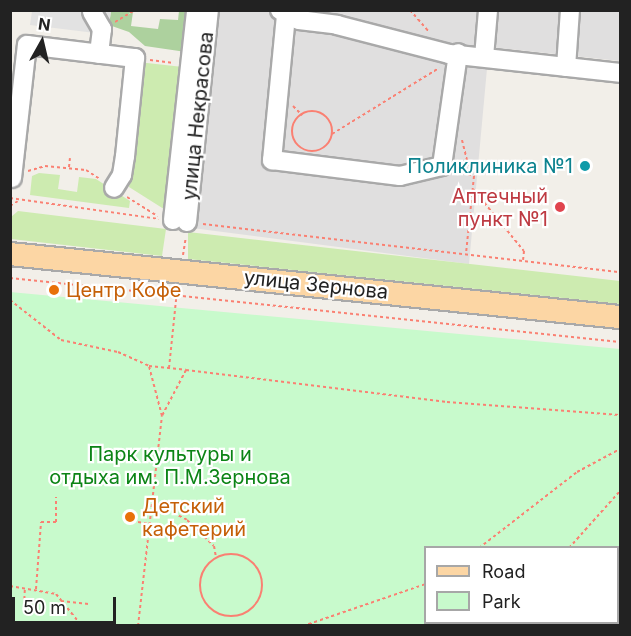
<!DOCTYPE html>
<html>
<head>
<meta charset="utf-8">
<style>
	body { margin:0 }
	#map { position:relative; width:631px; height:636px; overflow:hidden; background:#f2efe9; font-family:Inter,sans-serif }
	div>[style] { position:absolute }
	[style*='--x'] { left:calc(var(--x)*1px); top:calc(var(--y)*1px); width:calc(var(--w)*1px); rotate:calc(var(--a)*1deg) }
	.residential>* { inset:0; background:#e0dfdf }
	.grass>* { inset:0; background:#cdebb0 }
	.forest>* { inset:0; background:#add19e }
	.park>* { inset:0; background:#c8facc }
	.parking>* { inset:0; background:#e2e2e2 }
	.path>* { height:2px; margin-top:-1px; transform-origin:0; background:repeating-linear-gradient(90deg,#fa8072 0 3px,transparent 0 6px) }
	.path>.ring { margin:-1px; padding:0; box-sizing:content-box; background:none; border:2px solid #fa8072; border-radius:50% }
	.roads { filter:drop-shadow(2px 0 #a9a9a9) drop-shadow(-2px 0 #a9a9a9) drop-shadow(0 2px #a9a9a9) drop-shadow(0 -2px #a9a9a9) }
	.minor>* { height:18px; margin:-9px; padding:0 9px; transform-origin:9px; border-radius:9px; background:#fff }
	.major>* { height:22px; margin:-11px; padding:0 11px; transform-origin:11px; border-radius:11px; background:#fcd6a4 }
	.dots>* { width:16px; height:16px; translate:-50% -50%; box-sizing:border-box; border:3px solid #fff; border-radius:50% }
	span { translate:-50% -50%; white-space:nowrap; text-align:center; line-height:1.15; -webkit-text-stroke:4.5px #fff; paint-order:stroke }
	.street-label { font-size:20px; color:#222 }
	.culture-label { font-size:20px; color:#0d838f }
	.right { translate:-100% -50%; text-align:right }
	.health-label { font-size:20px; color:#be3a42 }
	.food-label { font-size:20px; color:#c56008 }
	.left { translate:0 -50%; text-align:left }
	.park-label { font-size:20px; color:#0c8416 }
	.frame { position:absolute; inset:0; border:12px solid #222; pointer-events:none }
	.legend { position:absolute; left:424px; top:546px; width:195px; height:78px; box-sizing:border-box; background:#fff; border:2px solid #a7a7a7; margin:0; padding:8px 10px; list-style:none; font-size:18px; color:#222 }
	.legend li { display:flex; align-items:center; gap:12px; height:30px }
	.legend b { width:30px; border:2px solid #a7a7a7 }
	.north { position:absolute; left:12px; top:12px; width:60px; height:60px; -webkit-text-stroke:4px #fff; paint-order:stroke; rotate:8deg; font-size:16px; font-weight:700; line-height:24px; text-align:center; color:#222 }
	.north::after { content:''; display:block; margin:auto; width:21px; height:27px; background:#222; clip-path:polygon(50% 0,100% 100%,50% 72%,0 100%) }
	.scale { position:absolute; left:12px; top:597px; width:104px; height:27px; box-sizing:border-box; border:3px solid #222; border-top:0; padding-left:8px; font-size:18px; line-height:21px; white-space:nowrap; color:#222; -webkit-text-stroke:4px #fff; paint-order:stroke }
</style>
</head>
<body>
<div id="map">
	<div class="residential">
		<i style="clip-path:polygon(216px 11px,620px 11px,620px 61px,489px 47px,469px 264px,192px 228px)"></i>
	</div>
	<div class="grass">
		<i style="clip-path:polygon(138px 62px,183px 67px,167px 211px,129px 187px,141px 96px)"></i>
		<i style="clip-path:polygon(39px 173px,60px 175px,58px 189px,77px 192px,79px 177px,96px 179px,130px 201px,129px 208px,30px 195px,32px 176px)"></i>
		<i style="clip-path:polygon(18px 211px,166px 229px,162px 256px,11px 239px,11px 217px)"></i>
		<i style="clip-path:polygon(188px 232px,620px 281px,620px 304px,188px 259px)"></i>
	</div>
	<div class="forest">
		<i style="clip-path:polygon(111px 11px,133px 11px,127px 15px,133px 12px,131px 26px,158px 29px,160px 19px,178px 20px,179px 11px,187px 11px,186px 52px,145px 46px,129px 32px,109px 25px)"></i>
	</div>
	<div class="park">
		<i style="clip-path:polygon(evenodd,10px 292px,620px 349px,620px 625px,11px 625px,10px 292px,426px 548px,618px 548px,618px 622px,426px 622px,426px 548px)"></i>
	</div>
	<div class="parking">
		<i style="clip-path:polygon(32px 11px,111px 11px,109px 25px,95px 33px,30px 25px)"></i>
	</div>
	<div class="path">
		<i style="--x:410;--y:10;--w:29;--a:49"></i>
		<i style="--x:115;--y:22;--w:23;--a:-31"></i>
		<i style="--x:150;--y:60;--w:24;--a:7"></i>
		<i style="--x:293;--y:106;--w:13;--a:45"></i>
		<i class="ring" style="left:292px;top:111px;width:38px;height:38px"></i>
		<i style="--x:332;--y:134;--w:126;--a:-31.7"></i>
		<i style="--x:462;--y:140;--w:36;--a:76"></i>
		<i style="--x:69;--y:167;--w:9;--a:-84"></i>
		<i style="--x:28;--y:171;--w:18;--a:-16"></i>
		<i style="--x:45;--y:166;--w:41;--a:5.6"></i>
		<i style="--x:86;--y:170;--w:17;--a:33"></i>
		<i style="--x:457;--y:171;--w:18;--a:16"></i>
		<i style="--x:474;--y:176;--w:77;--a:95.9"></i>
		<i style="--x:473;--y:189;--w:80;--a:50.6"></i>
		<i style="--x:524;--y:251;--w:9;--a:96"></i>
		<i style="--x:127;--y:197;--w:36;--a:32"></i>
		<i style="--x:10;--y:198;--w:150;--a:8"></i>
		<i style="--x:10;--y:206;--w:9;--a:-32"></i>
		<i style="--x:203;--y:224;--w:420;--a:6.6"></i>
		<i style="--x:183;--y:255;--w:18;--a:-81"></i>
		<i style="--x:10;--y:278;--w:613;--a:5.99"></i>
		<i style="--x:10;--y:300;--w:65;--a:38.1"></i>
		<i style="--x:61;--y:340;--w:58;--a:11.9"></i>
		<i style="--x:118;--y:352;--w:34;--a:24"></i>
		<i style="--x:149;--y:366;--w:37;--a:6"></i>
		<i style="--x:186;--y:370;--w:52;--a:117.6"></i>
		<i style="--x:162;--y:416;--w:52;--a:-104.6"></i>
		<i style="--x:169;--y:368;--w:78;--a:-84.1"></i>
		<i style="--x:186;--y:370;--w:263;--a:7"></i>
		<i style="--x:447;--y:402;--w:173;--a:4.3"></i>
		<i style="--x:152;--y:502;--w:39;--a:27"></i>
		<i style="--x:187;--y:520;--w:37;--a:44"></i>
		<i style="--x:214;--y:546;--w:11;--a:80"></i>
		<i style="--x:138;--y:522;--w:12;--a:9"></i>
		<i style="--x:479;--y:548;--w:124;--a:-37.8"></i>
		<i style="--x:577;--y:472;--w:49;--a:-28.1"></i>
		<i style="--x:569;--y:548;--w:76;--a:-48.2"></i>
		<i class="ring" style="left:200px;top:554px;width:60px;height:60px"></i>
		<i style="--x:10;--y:586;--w:47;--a:9.9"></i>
		<i style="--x:56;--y:594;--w:41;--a:50.9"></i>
		<i style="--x:36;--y:589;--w:67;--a:-85.7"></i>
		<i style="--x:41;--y:522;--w:15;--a:0"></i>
		<i style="--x:56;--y:522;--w:25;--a:-90"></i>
		<i style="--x:61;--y:601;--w:30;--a:6"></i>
		<i style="--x:618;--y:603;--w:10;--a:-79"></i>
		<i style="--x:24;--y:605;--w:17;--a:-87"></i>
		<i style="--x:138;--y:626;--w:211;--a:-83.5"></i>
		<i style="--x:303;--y:626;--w:130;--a:-18.9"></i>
		<i style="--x:551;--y:626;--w:6;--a:-45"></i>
		<i style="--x:612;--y:626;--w:4;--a:-76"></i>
	</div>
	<div class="roads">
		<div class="minor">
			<i style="--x:280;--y:10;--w:21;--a:28"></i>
			<i style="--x:299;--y:20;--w:38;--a:7"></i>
			<i style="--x:337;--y:25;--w:116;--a:14.5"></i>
			<i style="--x:449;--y:54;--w:172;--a:6.3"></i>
			<i style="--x:92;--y:12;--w:20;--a:60"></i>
			<i style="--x:102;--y:29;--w:25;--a:97"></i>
			<i style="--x:286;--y:15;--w:146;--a:95.5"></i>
			<i style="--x:272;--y:160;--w:129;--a:7.1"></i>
			<i style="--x:400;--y:176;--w:43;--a:-13.4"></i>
			<i style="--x:442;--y:166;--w:114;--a:-81.9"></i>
			<i style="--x:484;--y:57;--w:47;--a:-85.1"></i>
			<i style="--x:566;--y:67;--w:57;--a:-86"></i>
			<i style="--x:12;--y:178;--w:134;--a:-83.6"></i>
			<i style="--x:27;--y:45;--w:109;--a:6.9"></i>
			<i style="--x:135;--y:58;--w:99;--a:95.8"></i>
			<i style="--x:125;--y:156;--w:19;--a:99"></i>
			<i style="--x:122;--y:175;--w:15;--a:122"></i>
			<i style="--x:173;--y:220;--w:211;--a:-83.7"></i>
			<i style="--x:187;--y:222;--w:213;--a:-84.1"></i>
		</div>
		<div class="major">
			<i style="--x:10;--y:254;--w:613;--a:5.9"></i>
		</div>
	</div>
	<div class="dots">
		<i style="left:585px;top:166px;background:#0f9aa8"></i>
		<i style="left:560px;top:207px;background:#e0444e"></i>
		<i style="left:54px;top:290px;background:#e8710a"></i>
		<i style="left:130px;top:517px;background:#e8710a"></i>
	</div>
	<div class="street-label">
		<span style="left:198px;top:116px;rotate:-84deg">улица Некрасова</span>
		<span style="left:316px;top:285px;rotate:6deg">улица Зернова</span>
	</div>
	<div class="culture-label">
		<span class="right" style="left:573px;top:166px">Поликлиника №1</span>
	</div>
	<div class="health-label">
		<span class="right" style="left:548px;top:208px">Аптечный<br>пункт №1</span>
	</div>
	<div class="food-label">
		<span class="left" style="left:66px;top:290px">Центр Кофе</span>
		<span class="left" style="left:142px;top:518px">Детский<br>кафетерий</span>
	</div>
	<div class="park-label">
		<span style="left:170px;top:466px">Парк культуры и<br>отдыха им. П.М.Зернова</span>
	</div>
	<div class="frame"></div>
	<ul class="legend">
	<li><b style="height:8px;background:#fcd6a4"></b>Road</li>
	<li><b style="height:16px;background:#c8facc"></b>Park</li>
	</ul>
	<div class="north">N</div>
	<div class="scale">50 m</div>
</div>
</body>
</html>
